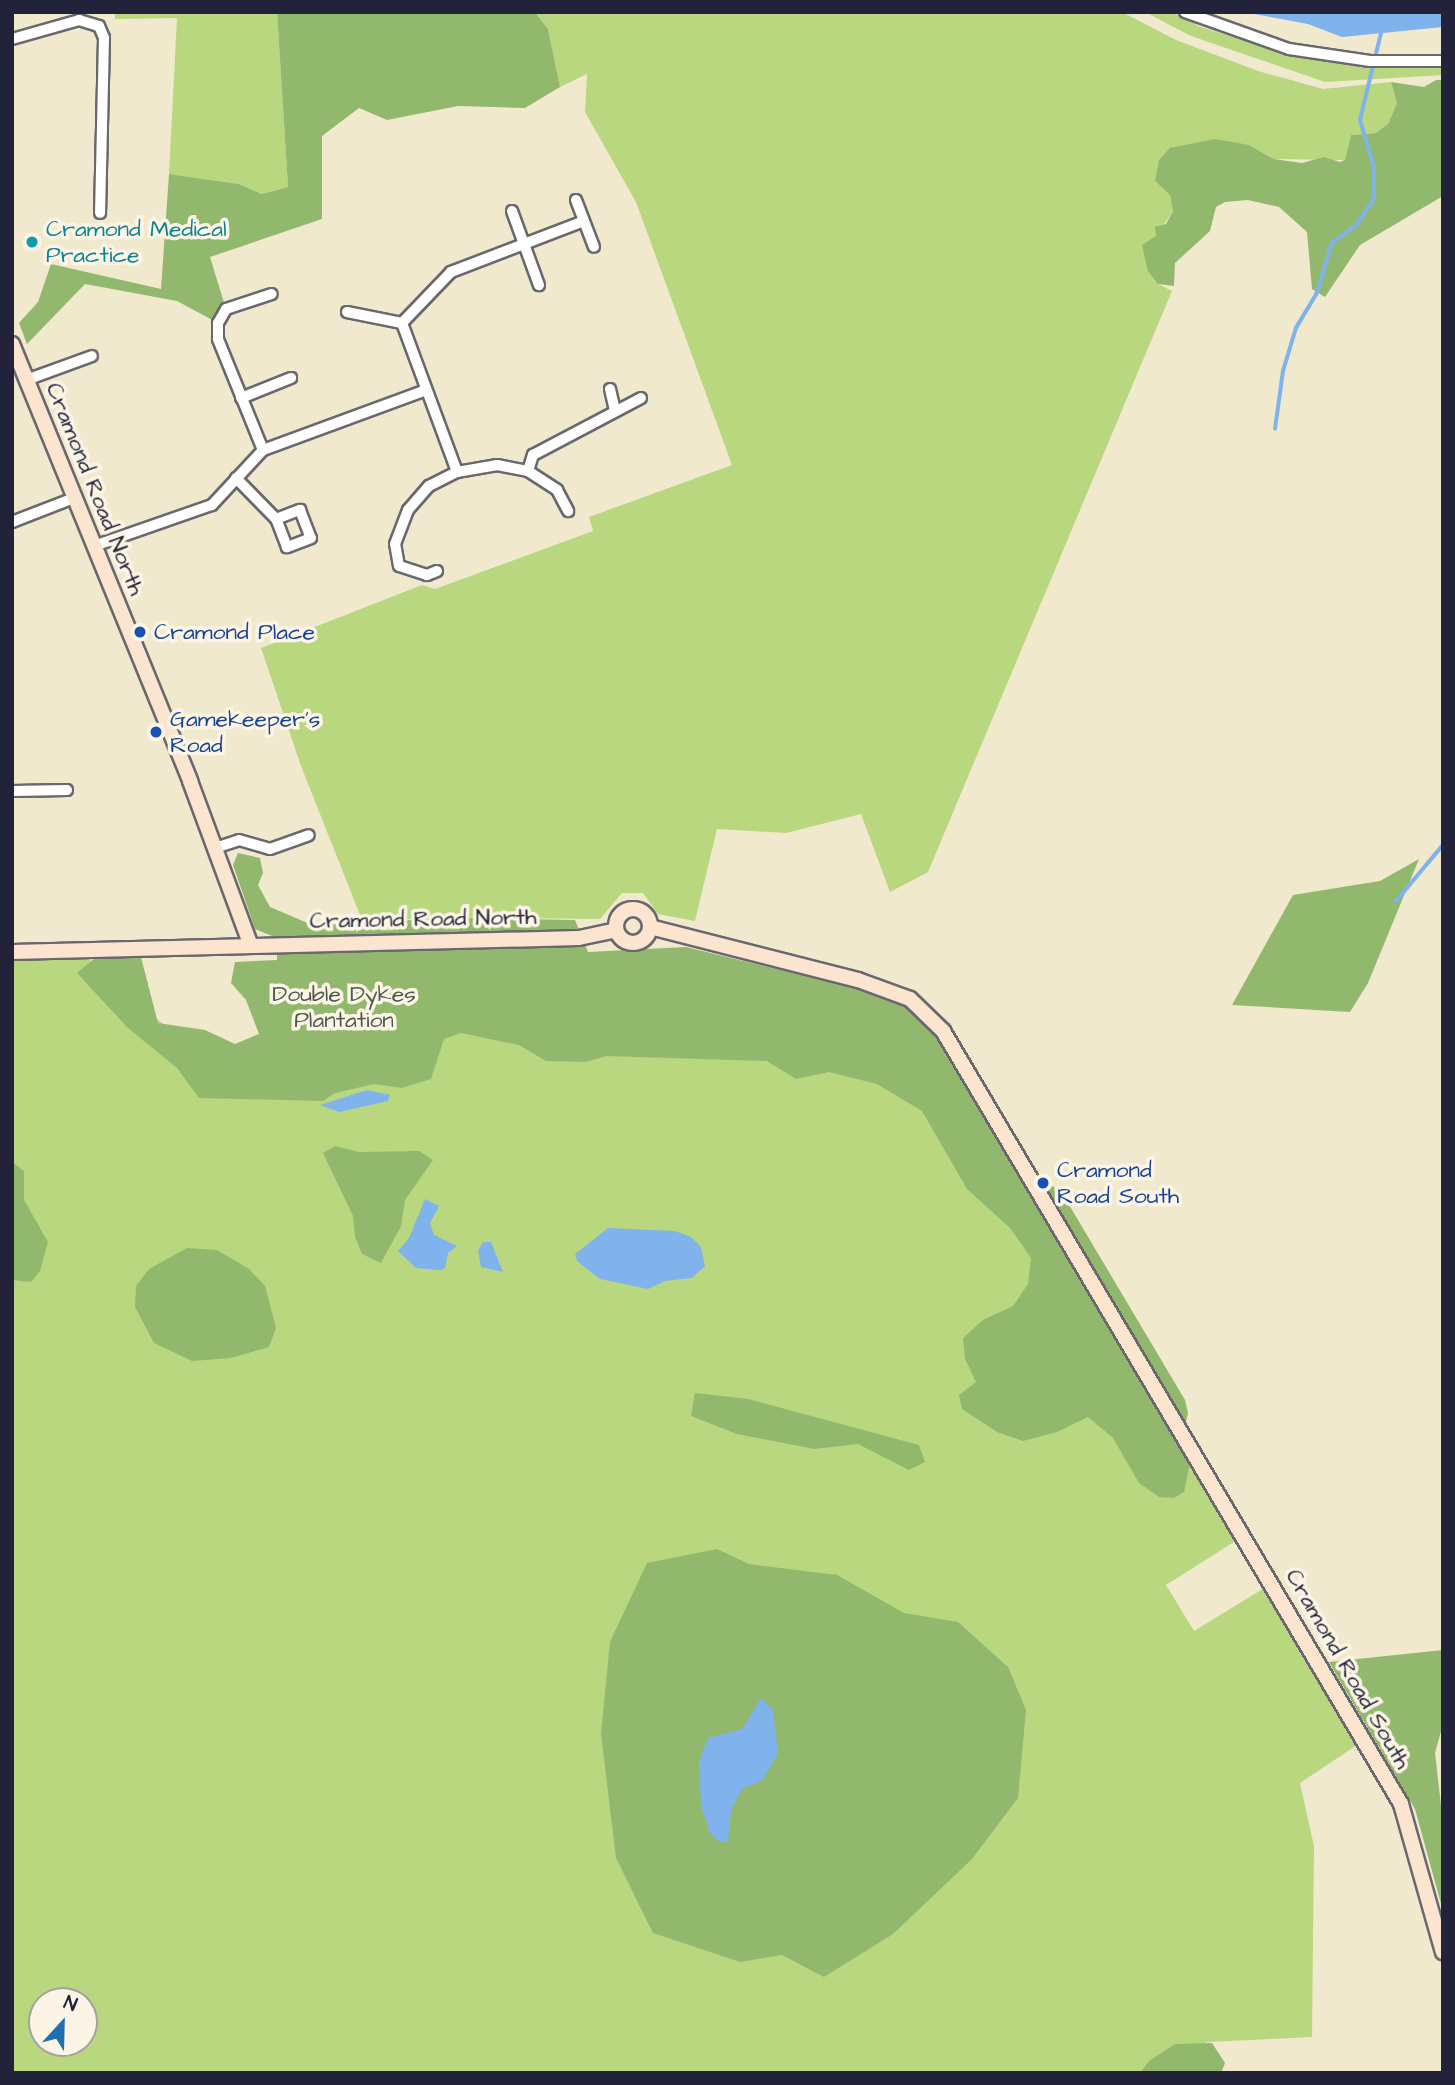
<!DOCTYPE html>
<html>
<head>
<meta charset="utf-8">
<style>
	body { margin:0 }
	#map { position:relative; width:1455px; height:2085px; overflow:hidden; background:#f0e9cd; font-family:"Architects Daughter",sans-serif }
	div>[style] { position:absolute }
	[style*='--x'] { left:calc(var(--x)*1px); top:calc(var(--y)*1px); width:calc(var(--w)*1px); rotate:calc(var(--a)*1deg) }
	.green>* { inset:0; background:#b9d77e }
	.forest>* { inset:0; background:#92b86d }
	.water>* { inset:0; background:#80b2ec }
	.stream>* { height:3.5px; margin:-1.75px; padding:0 1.75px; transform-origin:1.75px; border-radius:1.75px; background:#80b2ec }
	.roads { filter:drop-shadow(2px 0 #6a686e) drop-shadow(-2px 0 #6a686e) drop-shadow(0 2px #6a686e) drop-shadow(0 -2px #6a686e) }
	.street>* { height:10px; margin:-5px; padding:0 5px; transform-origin:5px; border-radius:5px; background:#fff }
	.secondary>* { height:14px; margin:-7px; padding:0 7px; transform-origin:7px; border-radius:7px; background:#fbe5cf }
	.secondary>.ring { margin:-7px; padding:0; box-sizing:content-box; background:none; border:14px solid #fbe5cf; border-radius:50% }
	.dots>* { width:19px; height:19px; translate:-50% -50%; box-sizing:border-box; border:4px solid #fcf5e5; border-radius:50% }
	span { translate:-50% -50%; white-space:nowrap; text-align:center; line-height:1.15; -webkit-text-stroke:7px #fcf5e5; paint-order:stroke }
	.culture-label { font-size:23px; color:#0d838f }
	.left { translate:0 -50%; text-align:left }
	.street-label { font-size:23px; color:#22223b }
	.transit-label { font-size:23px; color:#164399 }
	.park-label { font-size:23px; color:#4f584f }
	.frame { position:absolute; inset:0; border:14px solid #22223b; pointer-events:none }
	.north { position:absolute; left:28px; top:1987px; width:70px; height:70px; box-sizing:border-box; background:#fcf5e5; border:2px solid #a5a1a1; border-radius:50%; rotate:22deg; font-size:19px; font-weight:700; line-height:28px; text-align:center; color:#22223b }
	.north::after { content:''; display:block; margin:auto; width:24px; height:32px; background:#1f6fb2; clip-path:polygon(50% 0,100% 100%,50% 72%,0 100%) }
</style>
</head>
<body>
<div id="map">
	<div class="green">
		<i style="clip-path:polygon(115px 12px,277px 12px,288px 187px,262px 194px,239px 184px,169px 174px,177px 18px,115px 19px)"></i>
		<i style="clip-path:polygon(535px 12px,1122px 12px,1176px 40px,1258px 71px,1323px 89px,1391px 82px,1397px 103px,1388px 124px,1376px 133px,1351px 135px,1345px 160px,1274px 159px,1249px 145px,1155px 181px,1170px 195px,1173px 211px,1156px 236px,1158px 284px,1172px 291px,928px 872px,890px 892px,861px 814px,786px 833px,717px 829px,695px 921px,658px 914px,643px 893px,622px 893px,600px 919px,425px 917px,364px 925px,301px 766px,261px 648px,422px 585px,435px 589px,593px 531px,589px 517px,732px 465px,636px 202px,585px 112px,587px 74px,560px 87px,548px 29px)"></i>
		<i style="clip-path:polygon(1145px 12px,1172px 12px,1198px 26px,1296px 57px,1371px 66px,1443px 65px,1443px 75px,1325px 82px,1191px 36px)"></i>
		<i style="clip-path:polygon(evenodd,85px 956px,210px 1065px,429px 1016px,923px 1013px,1237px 1540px,1166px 1585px,1194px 1631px,1266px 1587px,1357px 1745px,1300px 1783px,1314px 1846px,1312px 2037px,1207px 2042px,1166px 2073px,12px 2073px,12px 958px,85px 956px,42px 2001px,84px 2001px,84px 2043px,42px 2043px,42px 2001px)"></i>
	</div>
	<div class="forest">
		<i style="clip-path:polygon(277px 12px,535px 12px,548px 29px,560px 87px,525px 108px,458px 106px,387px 120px,359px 108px,322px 136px,322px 219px,210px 257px,226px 309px,218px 323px,177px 301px,85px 284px,27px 344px,19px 323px,38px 302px,51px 264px,161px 289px,169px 174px,239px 184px,262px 194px,288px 187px)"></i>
		<i style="clip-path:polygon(1436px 80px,1443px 80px,1443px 196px,1360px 245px,1325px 297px,1312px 289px,1307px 232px,1279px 207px,1248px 200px,1225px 202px,1216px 207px,1210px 231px,1175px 263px,1174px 286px,1158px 284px,1148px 271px,1142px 245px,1156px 236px,1155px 227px,1166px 224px,1173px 211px,1170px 195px,1155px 181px,1159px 160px,1170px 148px,1215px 139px,1249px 145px,1274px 159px,1302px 163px,1324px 157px,1340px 162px,1345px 160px,1351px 135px,1376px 133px,1388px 124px,1397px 103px,1391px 82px,1424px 87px)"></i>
		<i style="clip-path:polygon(238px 853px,260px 858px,263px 873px,258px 885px,270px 907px,310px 924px,384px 925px,425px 917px,575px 920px,588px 952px,686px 947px,876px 993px,922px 1014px,1034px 1187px,1052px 1186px,1062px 1193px,1185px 1400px,1188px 1413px,1180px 1447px,1190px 1463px,1184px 1492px,1174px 1498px,1159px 1497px,1139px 1483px,1113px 1438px,1088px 1417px,1057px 1432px,1023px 1441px,997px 1432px,962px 1409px,959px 1395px,976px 1382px,965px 1359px,963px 1338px,983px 1320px,1013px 1306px,1028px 1284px,1031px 1258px,1011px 1229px,967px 1189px,922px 1111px,877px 1084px,829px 1072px,796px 1079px,767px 1061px,606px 1056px,586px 1062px,546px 1061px,519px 1045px,461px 1033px,444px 1039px,431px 1079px,402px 1088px,374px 1084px,335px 1093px,323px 1101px,199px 1098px,177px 1068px,128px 1028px,77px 973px,96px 957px,141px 957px,158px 1023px,205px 1030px,235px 1044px,259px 1034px,246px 1000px,231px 983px,235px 962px,277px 960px,277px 938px,255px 929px,233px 865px)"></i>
		<i style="clip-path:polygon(1419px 859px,1368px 983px,1350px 1012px,1232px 1005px,1293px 895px,1380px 881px)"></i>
		<i style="clip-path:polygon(335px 1146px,359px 1152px,419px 1151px,433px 1160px,405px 1200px,401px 1226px,381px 1263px,362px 1254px,355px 1237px,353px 1216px,323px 1153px)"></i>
		<i style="clip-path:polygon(12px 1162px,24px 1171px,24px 1200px,48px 1242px,40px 1271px,31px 1282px,12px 1280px)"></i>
		<i style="clip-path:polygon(187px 1248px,217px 1250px,249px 1269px,265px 1286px,276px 1328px,269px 1347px,231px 1358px,192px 1361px,154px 1343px,135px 1307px,136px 1286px,149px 1269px)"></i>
		<i style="clip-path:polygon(695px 1393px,748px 1399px,919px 1445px,925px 1462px,909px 1470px,858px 1444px,814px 1449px,737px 1434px,691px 1416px)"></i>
		<i style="clip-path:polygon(717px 1549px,749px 1564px,837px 1575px,904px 1613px,958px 1622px,1008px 1667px,1026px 1710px,1018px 1798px,972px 1859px,893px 1934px,824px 1977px,782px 1955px,740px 1962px,653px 1933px,616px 1858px,601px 1734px,610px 1642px,647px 1563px)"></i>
		<i style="clip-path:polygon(1443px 1650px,1443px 1724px,1435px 1753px,1443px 1823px,1443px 1911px,1415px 1809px,1329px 1662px)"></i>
		<i style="clip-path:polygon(1212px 2043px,1225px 2063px,1221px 2073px,1140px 2073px,1149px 2061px,1175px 2044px)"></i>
	</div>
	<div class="water">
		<i style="clip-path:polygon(1243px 12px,1443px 12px,1443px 27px,1342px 37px,1308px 24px)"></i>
		<i style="clip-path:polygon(367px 1090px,390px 1095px,388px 1101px,339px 1112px,320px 1105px)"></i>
		<i style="clip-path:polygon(425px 1199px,439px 1206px,430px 1223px,434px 1235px,457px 1246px,448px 1253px,445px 1268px,440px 1270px,416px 1268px,398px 1251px,409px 1238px)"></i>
		<i style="clip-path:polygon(608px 1228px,675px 1231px,691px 1237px,701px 1247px,705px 1266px,692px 1278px,665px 1281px,648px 1289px,600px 1279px,577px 1261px,575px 1254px)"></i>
		<i style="clip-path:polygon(483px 1242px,491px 1242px,503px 1272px,481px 1267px,478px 1251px)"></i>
		<i style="clip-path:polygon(761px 1698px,773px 1710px,778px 1753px,763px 1780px,742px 1789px,731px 1810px,728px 1841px,720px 1842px,710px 1833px,701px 1806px,699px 1762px,708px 1738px,742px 1729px)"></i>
	</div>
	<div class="stream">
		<i style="--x:1275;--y:429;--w:59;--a:-82.1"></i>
		<i style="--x:1283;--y:371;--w:45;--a:-73.2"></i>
		<i style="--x:1296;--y:328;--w:39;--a:-59"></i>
		<i style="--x:1316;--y:295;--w:54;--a:-72.9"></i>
		<i style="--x:1332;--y:243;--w:31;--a:-37"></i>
		<i style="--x:1357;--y:224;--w:30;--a:-56"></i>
		<i style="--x:1374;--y:199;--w:31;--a:-90"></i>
		<i style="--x:1374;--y:168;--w:50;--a:-106.3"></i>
		<i style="--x:1360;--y:120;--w:89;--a:-76.4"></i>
		<i style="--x:1396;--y:901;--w:73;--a:-50"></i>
	</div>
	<div class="roads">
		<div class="street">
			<i style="--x:1185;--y:12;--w:110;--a:19.6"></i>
			<i style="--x:1289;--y:49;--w:82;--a:8.4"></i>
			<i style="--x:1370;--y:61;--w:73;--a:0"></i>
			<i style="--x:12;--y:39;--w:70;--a:-15.8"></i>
			<i style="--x:79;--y:20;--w:21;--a:17"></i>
			<i style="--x:99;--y:26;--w:13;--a:67"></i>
			<i style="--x:104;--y:38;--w:175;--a:91.3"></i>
			<i style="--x:576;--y:200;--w:50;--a:69"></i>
			<i style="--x:512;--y:211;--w:79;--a:70"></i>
			<i style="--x:347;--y:312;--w:56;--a:11.3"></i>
			<i style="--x:402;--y:323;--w:71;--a:-46.1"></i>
			<i style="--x:451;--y:272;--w:142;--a:-21"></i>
			<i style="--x:402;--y:323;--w:159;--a:69.7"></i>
			<i style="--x:26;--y:380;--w:70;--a:-20"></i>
			<i style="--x:610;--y:389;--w:23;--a:77"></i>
			<i style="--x:241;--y:398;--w:54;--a:-21.8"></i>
			<i style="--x:263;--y:450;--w:120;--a:-112.1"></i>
			<i style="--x:218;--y:339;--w:16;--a:-90"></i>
			<i style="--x:218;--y:323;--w:16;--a:-60"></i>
			<i style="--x:226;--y:309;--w:48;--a:-18.1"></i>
			<i style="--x:528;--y:471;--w:17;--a:-73"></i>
			<i style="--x:533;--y:455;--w:122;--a:-27.8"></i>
			<i style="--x:236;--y:478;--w:57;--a:45.7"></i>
			<i style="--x:300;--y:510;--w:30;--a:69"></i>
			<i style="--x:311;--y:538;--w:26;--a:159"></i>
			<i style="--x:287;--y:547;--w:30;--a:-111"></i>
			<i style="--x:276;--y:519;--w:26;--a:-21"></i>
			<i style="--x:12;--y:522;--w:66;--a:-21.2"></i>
			<i style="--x:94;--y:546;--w:125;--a:-19.2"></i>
			<i style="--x:212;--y:505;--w:75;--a:-47.2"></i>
			<i style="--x:263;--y:450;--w:174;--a:-20.2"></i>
			<i style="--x:437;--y:571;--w:11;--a:158"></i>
			<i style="--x:427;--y:575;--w:29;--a:-162"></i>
			<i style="--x:399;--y:566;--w:22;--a:-100"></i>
			<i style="--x:395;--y:544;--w:36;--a:-69"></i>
			<i style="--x:408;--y:510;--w:32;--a:-49"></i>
			<i style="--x:429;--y:486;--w:31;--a:-27"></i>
			<i style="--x:457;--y:472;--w:41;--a:-9.9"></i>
			<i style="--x:497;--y:465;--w:32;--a:11"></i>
			<i style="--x:528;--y:471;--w:35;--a:33"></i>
			<i style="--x:557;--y:490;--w:24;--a:62"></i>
			<i style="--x:12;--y:791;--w:55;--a:-1"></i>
			<i style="--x:215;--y:848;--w:25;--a:-18"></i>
			<i style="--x:239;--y:840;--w:32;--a:16"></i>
			<i style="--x:270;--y:849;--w:41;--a:-19.7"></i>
		</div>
		<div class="secondary">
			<i style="--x:12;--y:344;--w:472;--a:67.8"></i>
			<i style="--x:190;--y:781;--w:176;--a:69.7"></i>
			<i class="ring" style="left:616px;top:909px;width:20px;height:20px"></i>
			<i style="--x:650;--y:927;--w:215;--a:14.3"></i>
			<i style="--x:858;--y:980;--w:55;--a:20.1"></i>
			<i style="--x:910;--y:999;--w:46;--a:44.1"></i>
			<i style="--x:943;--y:1031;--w:898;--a:59.35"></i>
			<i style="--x:1401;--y:1804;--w:154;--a:74.2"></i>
			<i style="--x:12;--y:952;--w:567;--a:-1.41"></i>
			<i style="--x:579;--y:938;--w:38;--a:-12"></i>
		</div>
	</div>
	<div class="dots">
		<i style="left:32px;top:242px;background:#0f9aa8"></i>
		<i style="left:140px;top:632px;background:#1a4fb4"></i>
		<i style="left:156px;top:732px;background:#1a4fb4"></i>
		<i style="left:1043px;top:1183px;background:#1a4fb4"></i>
	</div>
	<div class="culture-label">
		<span class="left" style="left:46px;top:242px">Cramond Medical<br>Practice</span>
	</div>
	<div class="street-label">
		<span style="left:95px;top:489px;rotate:68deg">Cramond Road North</span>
		<span style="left:423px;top:919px;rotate:-1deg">Cramond Road North</span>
		<span style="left:1348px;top:1669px;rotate:60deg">Cramond Road South</span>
	</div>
	<div class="transit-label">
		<span class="left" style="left:154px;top:632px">Cramond Place</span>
		<span class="left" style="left:170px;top:732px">Gamekeeper's<br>Road</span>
		<span class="left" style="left:1057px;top:1183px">Cramond<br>Road South</span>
	</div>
	<div class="park-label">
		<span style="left:344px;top:1007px">Double Dykes<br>Plantation</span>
	</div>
	<div class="frame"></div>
	<div class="north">N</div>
</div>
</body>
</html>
